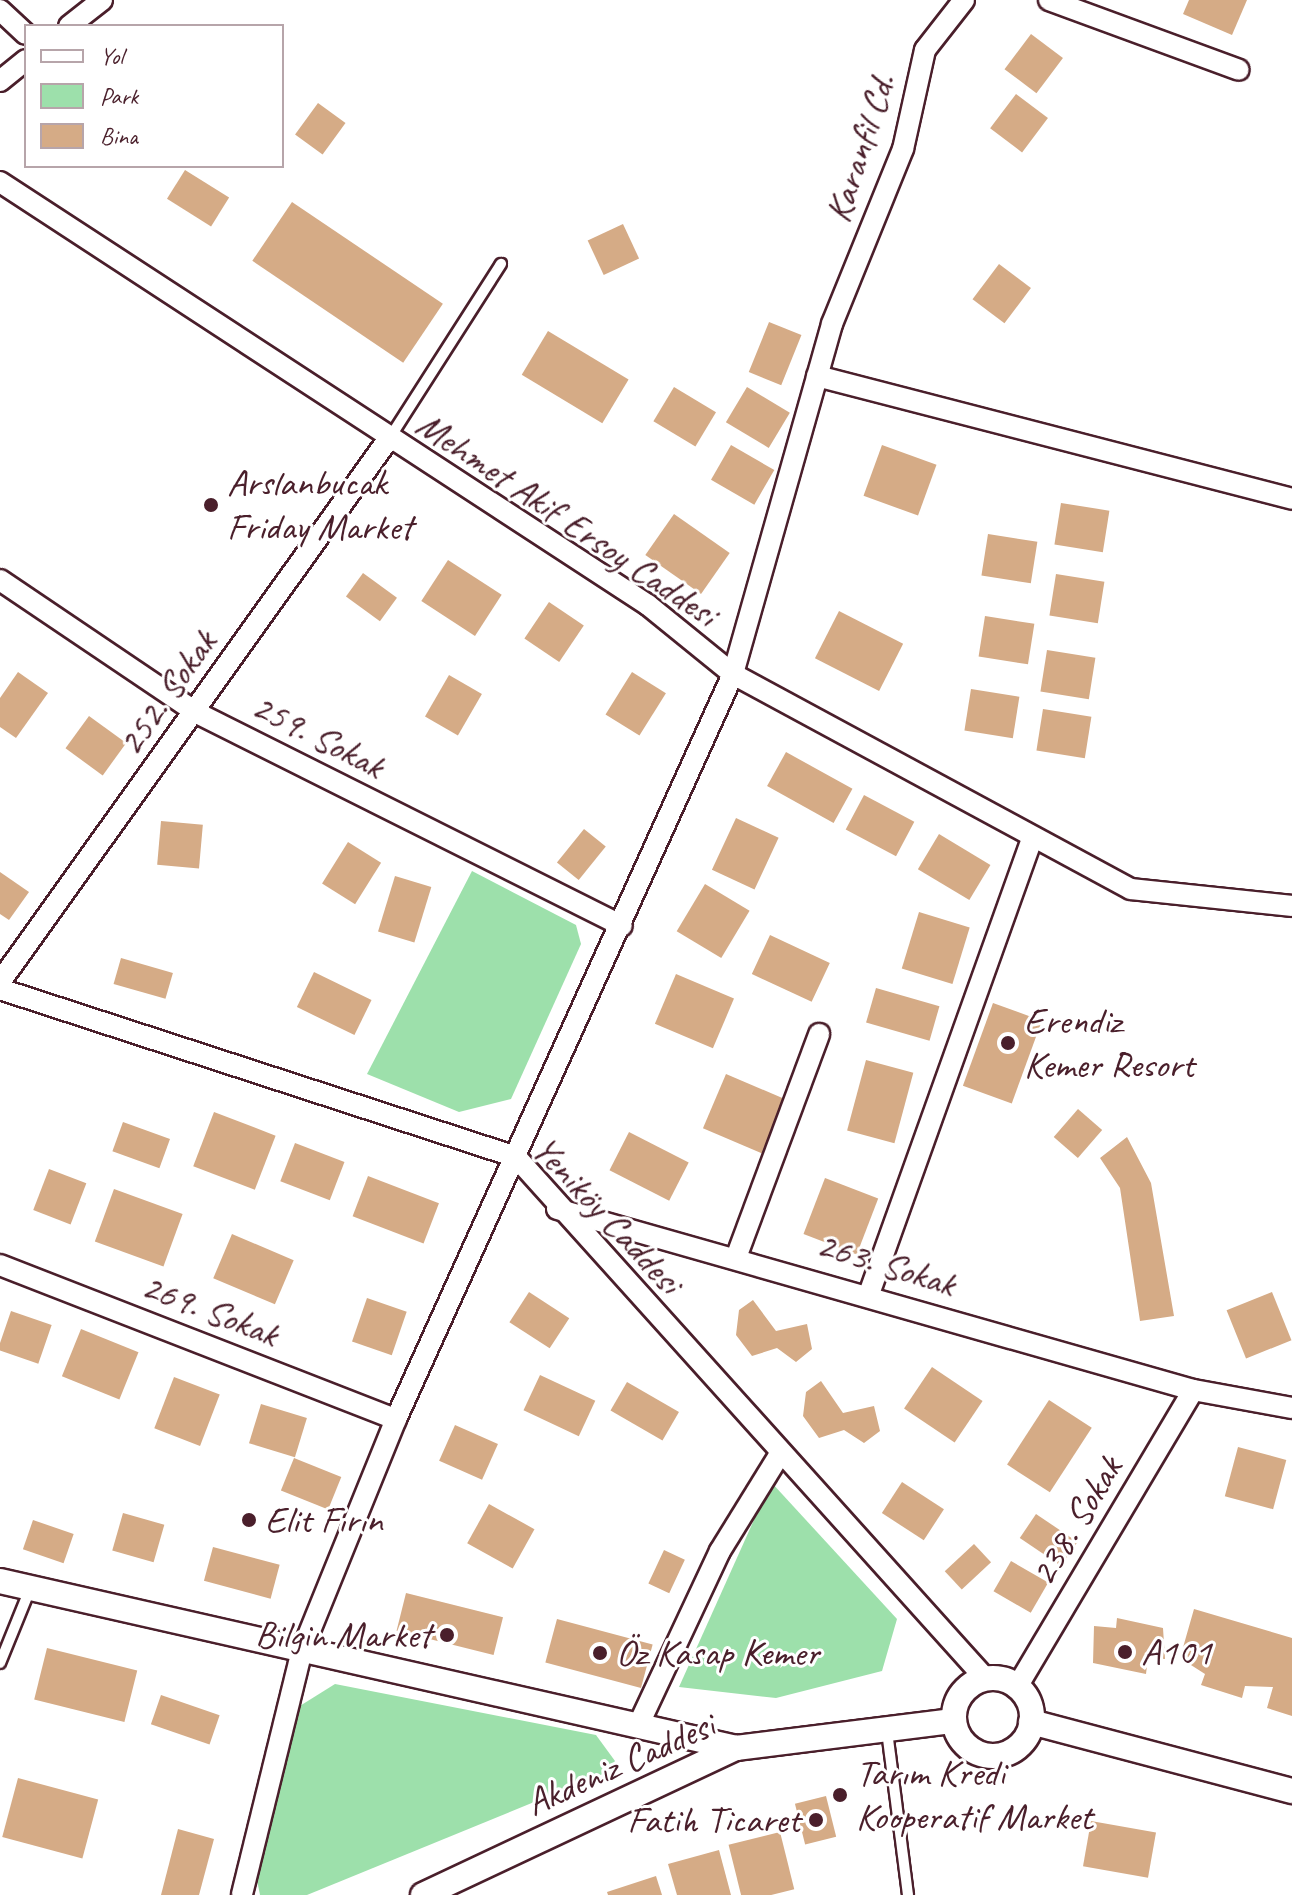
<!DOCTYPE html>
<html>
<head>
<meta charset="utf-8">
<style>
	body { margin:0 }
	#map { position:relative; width:1292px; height:1895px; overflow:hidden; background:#fff; font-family:Caveat,sans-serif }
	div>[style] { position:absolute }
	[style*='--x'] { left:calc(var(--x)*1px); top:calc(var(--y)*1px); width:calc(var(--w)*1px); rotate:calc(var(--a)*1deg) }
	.green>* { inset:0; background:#9de0ab }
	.building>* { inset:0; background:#d5ab86; transform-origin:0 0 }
	.roads { filter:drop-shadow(2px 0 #4a1f2b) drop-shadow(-2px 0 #4a1f2b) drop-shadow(0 2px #4a1f2b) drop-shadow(0 -2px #4a1f2b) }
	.service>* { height:10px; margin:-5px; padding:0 5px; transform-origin:5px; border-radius:5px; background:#fff }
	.minor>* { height:20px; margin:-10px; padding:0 10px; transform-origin:10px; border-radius:10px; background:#fff }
	.tertiary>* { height:24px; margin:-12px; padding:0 12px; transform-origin:12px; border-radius:12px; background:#fff }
	.tertiary>.ring { margin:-12px; padding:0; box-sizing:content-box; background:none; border:24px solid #fff; border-radius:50% }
	.dots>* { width:22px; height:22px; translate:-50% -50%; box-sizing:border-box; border:4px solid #fff; border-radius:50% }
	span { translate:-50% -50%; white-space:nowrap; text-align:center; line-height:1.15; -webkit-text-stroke:6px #fff; paint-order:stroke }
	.street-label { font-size:38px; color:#4a1f2b }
	.poi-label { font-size:38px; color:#4a1f2b }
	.left { translate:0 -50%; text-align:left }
	.right { translate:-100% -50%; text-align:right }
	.legend { position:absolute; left:24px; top:24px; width:260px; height:144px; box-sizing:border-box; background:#fff; border:2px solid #b7a5aa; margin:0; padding:10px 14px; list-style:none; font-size:24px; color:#4a1f2b }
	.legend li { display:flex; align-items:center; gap:16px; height:40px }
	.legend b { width:40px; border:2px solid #b7a5aa }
</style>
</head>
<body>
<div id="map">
	<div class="green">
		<i style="clip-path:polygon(472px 871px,576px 925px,581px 944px,511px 1099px,459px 1112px,367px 1074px)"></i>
		<i style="clip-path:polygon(771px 1482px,897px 1619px,882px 1671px,776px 1698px,679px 1687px)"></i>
		<i style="clip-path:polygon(335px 1684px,596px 1735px,615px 1761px,605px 1773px,307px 1895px,260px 1895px,255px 1870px,295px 1709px)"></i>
	</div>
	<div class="building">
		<i style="clip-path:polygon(1189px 0,1247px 0,1232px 35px,1183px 14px)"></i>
		<i style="left:1031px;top:34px;width:40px;height:44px;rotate:37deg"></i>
		<i style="left:1016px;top:94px;width:40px;height:43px;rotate:37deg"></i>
		<i style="left:318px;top:103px;width:34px;height:39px;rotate:36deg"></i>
		<i style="left:185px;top:170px;width:52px;height:34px;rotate:32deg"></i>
		<i style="left:292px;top:202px;width:182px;height:71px;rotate:34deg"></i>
		<i style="left:623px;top:224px;width:38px;height:39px;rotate:65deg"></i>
		<i style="left:999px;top:264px;width:40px;height:44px;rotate:37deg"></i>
		<i style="left:769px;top:322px;width:35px;height:54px;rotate:22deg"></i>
		<i style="left:548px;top:331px;width:94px;height:51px;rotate:31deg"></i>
		<i style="left:674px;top:387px;width:49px;height:40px;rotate:31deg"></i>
		<i style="left:747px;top:387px;width:50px;height:41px;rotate:31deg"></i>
		<i style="left:731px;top:445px;width:50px;height:40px;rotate:30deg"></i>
		<i style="left:882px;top:445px;width:58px;height:54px;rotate:20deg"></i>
		<i style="left:1061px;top:503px;width:49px;height:42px;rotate:9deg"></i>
		<i style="left:674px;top:514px;width:68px;height:50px;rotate:35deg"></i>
		<i style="left:988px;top:534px;width:50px;height:42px;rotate:9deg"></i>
		<i style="left:448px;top:560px;width:64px;height:49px;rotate:33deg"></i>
		<i style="left:363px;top:573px;width:42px;height:29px;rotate:36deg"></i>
		<i style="left:1056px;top:574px;width:49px;height:42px;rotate:9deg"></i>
		<i style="left:549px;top:602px;width:42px;height:44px;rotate:34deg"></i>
		<i style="left:839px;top:611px;width:72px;height:53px;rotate:27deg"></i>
		<i style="left:985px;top:616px;width:50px;height:41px;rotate:9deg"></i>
		<i style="left:1047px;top:650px;width:49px;height:42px;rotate:9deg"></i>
		<i style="clip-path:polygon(18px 672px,48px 693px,16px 738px,0 727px,0 698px)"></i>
		<i style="left:632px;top:672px;width:40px;height:50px;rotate:32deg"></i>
		<i style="left:449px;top:675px;width:38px;height:48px;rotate:30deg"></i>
		<i style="left:971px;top:689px;width:49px;height:42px;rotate:9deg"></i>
		<i style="left:1043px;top:709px;width:49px;height:42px;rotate:9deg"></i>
		<i style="left:89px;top:716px;width:46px;height:40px;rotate:36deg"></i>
		<i style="left:786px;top:752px;width:76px;height:39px;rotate:29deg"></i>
		<i style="left:864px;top:795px;width:57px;height:39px;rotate:28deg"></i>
		<i style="left:736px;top:818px;width:47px;height:57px;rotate:25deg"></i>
		<i style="left:161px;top:821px;width:42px;height:44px;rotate:5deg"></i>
		<i style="left:584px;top:829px;width:28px;height:43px;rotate:39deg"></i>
		<i style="left:939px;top:834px;width:60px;height:41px;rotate:31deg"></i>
		<i style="left:348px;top:842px;width:39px;height:49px;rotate:32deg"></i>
		<i style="clip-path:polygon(0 872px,29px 892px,9px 920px,0 914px)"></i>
		<i style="left:395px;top:876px;width:38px;height:58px;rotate:17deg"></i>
		<i style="left:705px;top:884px;width:52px;height:55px;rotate:31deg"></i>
		<i style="left:919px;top:912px;width:53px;height:59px;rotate:17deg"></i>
		<i style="left:770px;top:935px;width:66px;height:43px;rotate:25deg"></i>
		<i style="left:121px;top:958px;width:54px;height:27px;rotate:16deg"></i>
		<i style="left:314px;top:972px;width:64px;height:39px;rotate:26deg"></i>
		<i style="left:676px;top:974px;width:63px;height:54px;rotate:23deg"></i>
		<i style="left:876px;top:988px;width:66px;height:36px;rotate:16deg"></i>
		<i style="left:993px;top:1003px;width:52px;height:88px;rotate:20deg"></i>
		<i style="left:866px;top:1060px;width:49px;height:73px;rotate:15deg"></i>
		<i style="left:726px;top:1074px;width:65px;height:59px;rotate:23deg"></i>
		<i style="left:1078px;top:1109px;width:32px;height:37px;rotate:41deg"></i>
		<i style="left:214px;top:1112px;width:66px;height:58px;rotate:21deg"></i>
		<i style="left:123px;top:1122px;width:50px;height:31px;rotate:20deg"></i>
		<i style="left:629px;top:1132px;width:67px;height:43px;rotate:27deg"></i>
		<i style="clip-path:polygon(1127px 1137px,1151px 1183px,1174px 1316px,1140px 1321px,1120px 1188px,1100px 1158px)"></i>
		<i style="left:295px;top:1143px;width:53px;height:41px;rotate:21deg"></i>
		<i style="left:49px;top:1169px;width:40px;height:44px;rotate:21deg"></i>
		<i style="left:368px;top:1176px;width:76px;height:43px;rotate:21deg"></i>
		<i style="left:825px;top:1178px;width:57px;height:60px;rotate:21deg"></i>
		<i style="left:114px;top:1189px;width:73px;height:56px;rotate:20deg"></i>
		<i style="left:232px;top:1234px;width:67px;height:48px;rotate:23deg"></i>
		<i style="left:529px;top:1292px;width:48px;height:36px;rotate:33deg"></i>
		<i style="left:1272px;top:1292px;width:52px;height:49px;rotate:68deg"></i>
		<i style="left:367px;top:1298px;width:42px;height:46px;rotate:19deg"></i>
		<i style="clip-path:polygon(753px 1300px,776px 1331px,807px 1324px,812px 1349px,796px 1362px,777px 1348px,752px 1356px,736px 1335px,739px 1310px)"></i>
		<i style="left:11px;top:1311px;width:43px;height:41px;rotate:19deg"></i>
		<i style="left:81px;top:1329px;width:62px;height:51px;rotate:22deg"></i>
		<i style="left:932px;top:1367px;width:61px;height:50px;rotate:34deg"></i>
		<i style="left:540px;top:1375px;width:61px;height:39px;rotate:25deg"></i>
		<i style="left:174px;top:1377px;width:49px;height:55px;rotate:21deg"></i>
		<i style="clip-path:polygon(821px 1381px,843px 1413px,874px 1406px,880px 1431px,864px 1443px,844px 1430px,819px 1438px,803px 1416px,806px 1392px)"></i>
		<i style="left:627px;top:1382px;width:60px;height:33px;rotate:30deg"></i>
		<i style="left:1049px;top:1400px;width:51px;height:77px;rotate:33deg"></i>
		<i style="left:261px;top:1404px;width:48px;height:41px;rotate:17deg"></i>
		<i style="left:455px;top:1425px;width:47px;height:39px;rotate:24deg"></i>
		<i style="left:1238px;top:1447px;width:50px;height:51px;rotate:15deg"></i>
		<i style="left:294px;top:1458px;width:51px;height:35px;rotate:22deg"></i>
		<i style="left:902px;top:1482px;width:50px;height:37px;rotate:33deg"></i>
		<i style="left:489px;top:1504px;width:52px;height:45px;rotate:29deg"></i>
		<i style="left:123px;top:1513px;width:43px;height:39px;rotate:16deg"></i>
		<i style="left:1036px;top:1514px;width:50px;height:29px;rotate:34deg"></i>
		<i style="left:33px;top:1520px;width:43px;height:31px;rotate:19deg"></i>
		<i style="left:974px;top:1544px;width:25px;height:40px;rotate:47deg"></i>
		<i style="left:213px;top:1547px;width:69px;height:35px;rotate:15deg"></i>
		<i style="left:664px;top:1550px;width:23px;height:37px;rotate:25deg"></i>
		<i style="left:1011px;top:1561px;width:43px;height:35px;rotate:30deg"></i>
		<i style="left:406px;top:1593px;width:100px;height:39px;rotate:14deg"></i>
		<i style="clip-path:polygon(1194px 1609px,1292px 1638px,1292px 1716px,1267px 1708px,1273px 1687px,1245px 1686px,1242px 1698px,1201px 1685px,1205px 1674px,1180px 1658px)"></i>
		<i style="clip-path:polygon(1117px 1618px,1163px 1628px,1165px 1659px,1148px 1657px,1146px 1674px,1093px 1663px,1094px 1626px,1116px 1628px)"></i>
		<i style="left:557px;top:1619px;width:99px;height:45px;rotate:15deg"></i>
		<i style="left:47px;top:1648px;width:93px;height:53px;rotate:14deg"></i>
		<i style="left:161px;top:1695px;width:62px;height:31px;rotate:19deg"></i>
		<i style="left:18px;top:1778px;width:83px;height:61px;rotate:15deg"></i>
		<i style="left:826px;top:1796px;width:42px;height:32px;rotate:76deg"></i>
		<i style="left:1091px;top:1821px;width:66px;height:46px;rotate:10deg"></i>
		<i style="clip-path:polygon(178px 1829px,214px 1839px,199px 1895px,161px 1895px)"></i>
		<i style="left:780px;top:1832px;width:59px;height:53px;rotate:76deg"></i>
		<i style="clip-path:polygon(719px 1850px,731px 1895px,677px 1895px,668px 1864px)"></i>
		<i style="clip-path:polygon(656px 1876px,662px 1895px,608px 1895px,607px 1892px)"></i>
	</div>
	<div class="roads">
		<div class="service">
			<i style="--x:389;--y:439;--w:208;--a:-57.4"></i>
			<i style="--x:0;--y:1663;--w:80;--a:-67.9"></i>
			<i style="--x:887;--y:1731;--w:165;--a:82.7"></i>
		</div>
		<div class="minor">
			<i style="--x:964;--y:0;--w:63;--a:128"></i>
			<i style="--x:925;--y:50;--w:101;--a:102.5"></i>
			<i style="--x:903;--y:149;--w:189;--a:112.1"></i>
			<i style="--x:832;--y:324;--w:364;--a:105.8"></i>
			<i style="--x:733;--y:674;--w:452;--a:28.4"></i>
			<i style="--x:1131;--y:889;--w:162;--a:6"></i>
			<i style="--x:1049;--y:0;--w:202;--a:20.2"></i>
			<i style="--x:0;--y:10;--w:35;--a:43"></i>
			<i style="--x:69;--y:26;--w:42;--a:-38.2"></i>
			<i style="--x:0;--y:81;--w:33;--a:-39"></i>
			<i style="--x:0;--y:182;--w:774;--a:33.14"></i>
			<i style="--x:648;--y:605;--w:109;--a:39.1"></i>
			<i style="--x:733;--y:674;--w:818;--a:114.34"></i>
			<i style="--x:396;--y:1419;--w:249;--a:112.1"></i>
			<i style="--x:302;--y:1650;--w:252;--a:103.8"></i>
			<i style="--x:817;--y:376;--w:491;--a:14.5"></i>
			<i style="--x:0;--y:580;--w:238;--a:34"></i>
			<i style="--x:197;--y:713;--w:475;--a:26.6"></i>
			<i style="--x:0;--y:982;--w:665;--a:-54.42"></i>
			<i style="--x:0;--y:989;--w:543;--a:18.03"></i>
			<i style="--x:516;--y:1157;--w:701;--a:48.01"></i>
			<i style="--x:557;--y:1209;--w:661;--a:15.89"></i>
			<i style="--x:1193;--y:1390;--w:101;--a:10.3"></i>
			<i style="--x:737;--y:1255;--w:236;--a:-69.6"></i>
			<i style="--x:0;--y:1265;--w:425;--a:21.3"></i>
			<i style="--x:869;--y:1294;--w:482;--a:-70.3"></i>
			<i style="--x:1017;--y:1687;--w:345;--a:-59.3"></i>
			<i style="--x:638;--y:1726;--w:193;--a:-64.9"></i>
			<i style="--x:720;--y:1551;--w:114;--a:-58.3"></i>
		</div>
		<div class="tertiary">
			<i style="--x:0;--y:1581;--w:755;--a:12.78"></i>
			<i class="ring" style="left:954px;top:1678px;width:54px;height:54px"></i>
			<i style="--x:1031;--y:1722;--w:270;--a:14.8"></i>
			<i style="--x:423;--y:1895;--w:346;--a:-25.2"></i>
			<i style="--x:736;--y:1748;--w:219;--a:-7.1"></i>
		</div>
	</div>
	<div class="dots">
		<i style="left:211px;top:505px;background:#4a1f2b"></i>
		<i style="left:1008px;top:1043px;background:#4a1f2b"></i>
		<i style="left:249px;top:1520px;background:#4a1f2b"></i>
		<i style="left:447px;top:1635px;background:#4a1f2b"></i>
		<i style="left:1125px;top:1652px;background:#4a1f2b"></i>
		<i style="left:600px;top:1653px;background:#4a1f2b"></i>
		<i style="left:840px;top:1795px;background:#4a1f2b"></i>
		<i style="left:816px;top:1820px;background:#4a1f2b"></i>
	</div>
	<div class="street-label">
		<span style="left:860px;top:148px;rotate:-72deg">Karanfil Cd.</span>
		<span style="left:567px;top:519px;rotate:34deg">Mehmet Akif Ersoy Caddesi</span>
		<span style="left:167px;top:693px;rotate:-55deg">252. Sokak</span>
		<span style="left:318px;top:736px;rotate:27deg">259. Sokak</span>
		<span style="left:607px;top:1215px;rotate:47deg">Yeniköy Caddesi</span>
		<span style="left:886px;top:1264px;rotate:17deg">263. Sokak</span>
		<span style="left:210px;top:1310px;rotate:21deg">269. Sokak</span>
		<span style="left:1076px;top:1521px;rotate:-59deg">238. Sokak</span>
		<span style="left:620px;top:1764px;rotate:-24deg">Akdeniz Caddesi</span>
	</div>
	<div class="poi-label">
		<span class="left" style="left:227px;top:505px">Arslanbucak<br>Friday Market</span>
		<span class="left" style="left:1024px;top:1043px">Erendiz<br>Kemer Resort</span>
		<span class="left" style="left:265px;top:1520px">Elit Fırın</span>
		<span class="right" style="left:431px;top:1635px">Bilgin Market</span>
		<span class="left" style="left:1141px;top:1652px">A101</span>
		<span class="left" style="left:616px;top:1653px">Öz Kasap Kemer</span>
		<span class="left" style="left:856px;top:1795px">Tarım Kredi<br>Kooperatif Market</span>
		<span class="right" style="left:800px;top:1820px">Fatih Ticaret</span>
	</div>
	<ul class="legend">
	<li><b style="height:10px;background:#fff"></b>Yol</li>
	<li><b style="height:22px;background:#9de0ab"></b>Park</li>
	<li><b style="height:22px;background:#d5ab86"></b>Bina</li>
	</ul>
</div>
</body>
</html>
